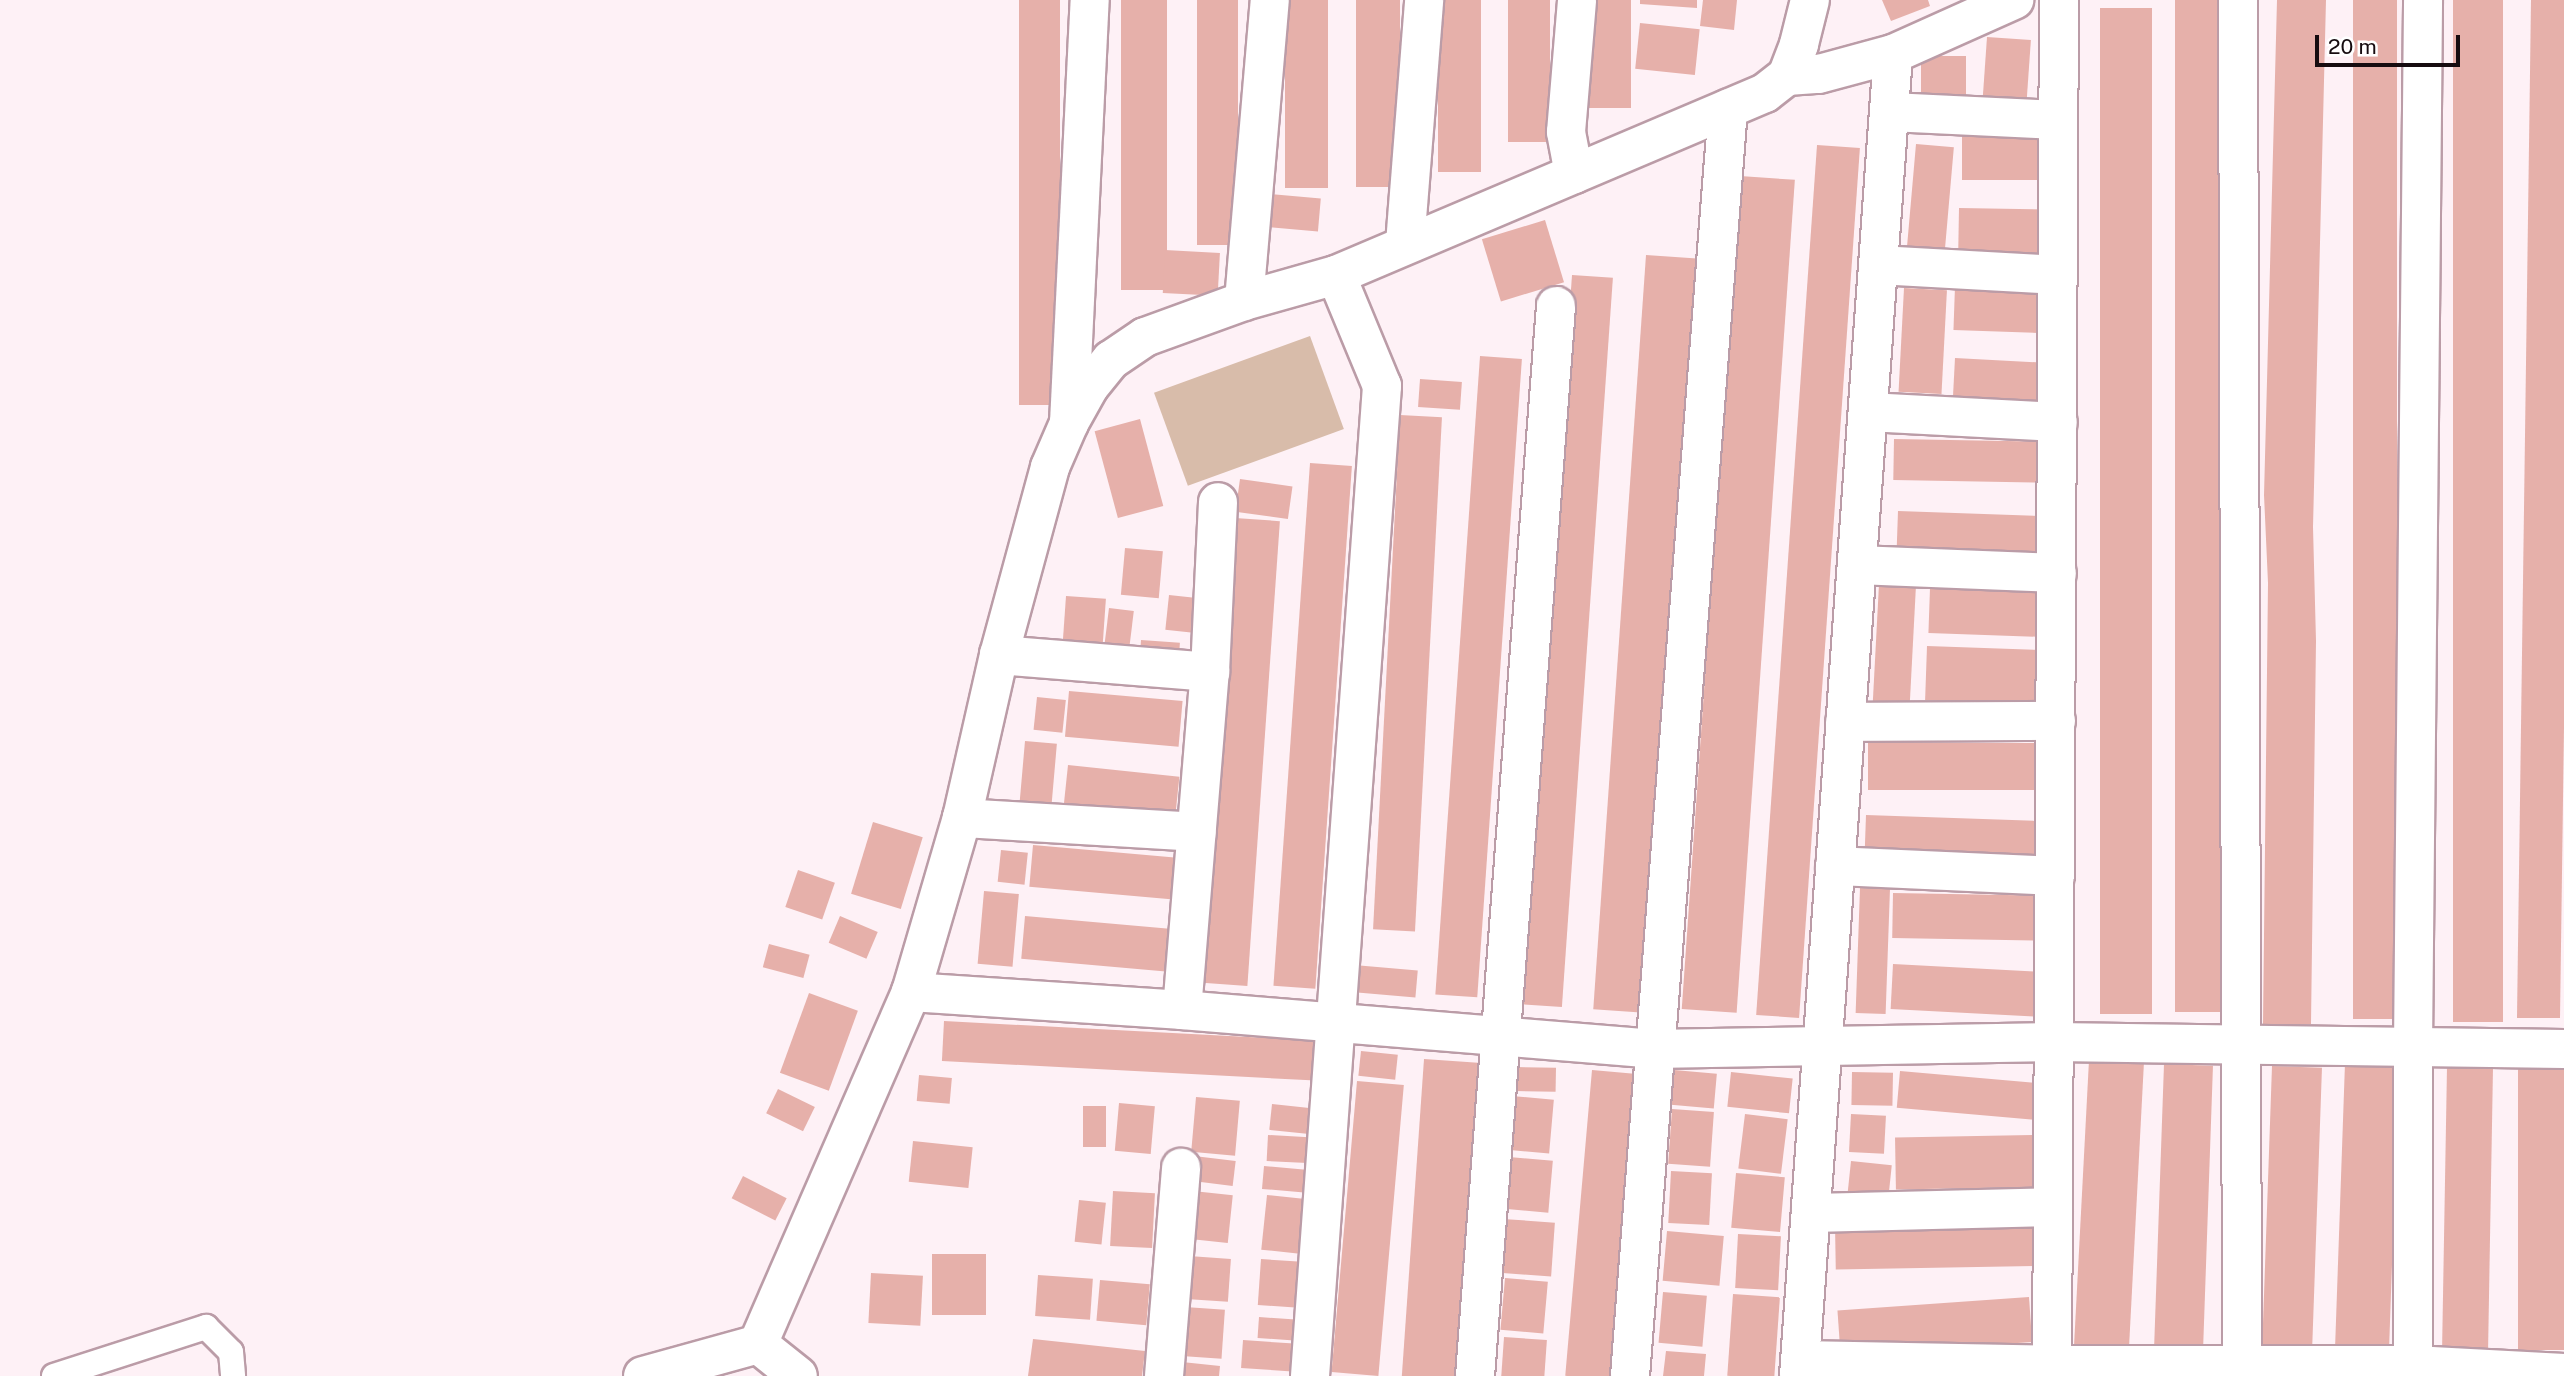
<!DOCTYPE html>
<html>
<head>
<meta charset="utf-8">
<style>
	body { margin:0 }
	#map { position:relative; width:2564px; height:1376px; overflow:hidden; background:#fef1f6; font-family:"Public Sans",sans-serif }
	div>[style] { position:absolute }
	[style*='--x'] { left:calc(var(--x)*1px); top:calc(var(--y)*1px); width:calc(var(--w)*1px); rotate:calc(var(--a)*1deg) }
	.green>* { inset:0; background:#d8bcaa; transform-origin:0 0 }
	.building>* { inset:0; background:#e6b0aa; transform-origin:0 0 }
	.roads { filter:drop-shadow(2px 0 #bb9ca7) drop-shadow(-2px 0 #bb9ca7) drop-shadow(0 2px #bb9ca7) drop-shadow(0 -2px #bb9ca7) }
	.service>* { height:24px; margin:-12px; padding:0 12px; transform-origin:12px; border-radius:12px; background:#fff }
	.minor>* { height:38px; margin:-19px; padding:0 19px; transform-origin:19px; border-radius:19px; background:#fff }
	.tertiary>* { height:38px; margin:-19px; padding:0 19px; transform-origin:19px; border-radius:19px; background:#fff }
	span { translate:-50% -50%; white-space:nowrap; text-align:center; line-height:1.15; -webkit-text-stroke:7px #fff; paint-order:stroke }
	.scale { position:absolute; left:2315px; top:35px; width:145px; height:32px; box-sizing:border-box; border:4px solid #160c10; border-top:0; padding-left:9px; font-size:21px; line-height:24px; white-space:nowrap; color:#160c10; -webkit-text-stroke:5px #fff; paint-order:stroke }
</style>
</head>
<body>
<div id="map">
	<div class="green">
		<i style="left:1310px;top:336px;width:99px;height:166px;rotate:70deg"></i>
	</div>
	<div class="building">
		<i style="left:1019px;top:0;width:41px;height:405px"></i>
		<i style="left:1121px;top:0;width:46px;height:290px"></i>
		<i style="left:1197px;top:0;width:41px;height:245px"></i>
		<i style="left:1285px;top:0;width:43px;height:188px"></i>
		<i style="left:1356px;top:0;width:44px;height:187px"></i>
		<i style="left:1438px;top:0;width:43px;height:172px"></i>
		<i style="left:1508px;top:0;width:42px;height:142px"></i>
		<i style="left:1588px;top:0;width:43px;height:108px"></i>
		<i style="clip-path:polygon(1640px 0,1697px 0,1697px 8px,1640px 4px)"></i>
		<i style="clip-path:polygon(1703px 0,1737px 0,1734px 30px,1700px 26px)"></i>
		<i style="clip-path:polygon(1882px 0,1928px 0,1930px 6px,1891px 21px)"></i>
		<i style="left:2175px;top:0;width:46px;height:1012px"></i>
		<i style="clip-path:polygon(2277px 0,2326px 0,2313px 527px,2316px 641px,2311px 1024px,2263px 1024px,2268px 583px,2264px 495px)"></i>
		<i style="left:2353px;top:0;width:44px;height:1019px"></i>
		<i style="left:2453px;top:0;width:50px;height:1022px"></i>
		<i style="clip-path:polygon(2531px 0,2564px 0,2564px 727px,2560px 1018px,2517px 1018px)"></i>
		<i style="left:2100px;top:8px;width:52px;height:1006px"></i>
		<i style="left:1640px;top:23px;width:60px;height:46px;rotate:6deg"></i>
		<i style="left:1987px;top:37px;width:44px;height:68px;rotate:4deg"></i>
		<i style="left:1921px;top:56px;width:45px;height:51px"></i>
		<i style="left:2043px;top:130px;width:50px;height:81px;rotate:90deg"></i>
		<i style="left:1916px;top:144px;width:38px;height:113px;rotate:5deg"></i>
		<i style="left:1817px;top:145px;width:43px;height:872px;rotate:4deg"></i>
		<i style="left:1740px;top:176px;width:55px;height:835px;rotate:4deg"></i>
		<i style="left:1269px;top:194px;width:52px;height:33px;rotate:5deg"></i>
		<i style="left:1959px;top:208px;width:92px;height:44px;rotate:1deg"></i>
		<i style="left:1545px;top:220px;width:65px;height:66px;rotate:73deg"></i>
		<i style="left:1165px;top:250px;width:55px;height:43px;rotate:3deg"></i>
		<i style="left:1646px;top:255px;width:51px;height:756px;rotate:4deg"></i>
		<i style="left:1572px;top:275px;width:41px;height:731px;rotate:4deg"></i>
		<i style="left:1955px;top:286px;width:98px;height:44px;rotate:2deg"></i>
		<i style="left:1904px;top:288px;width:43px;height:104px;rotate:3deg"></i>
		<i style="left:1480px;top:356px;width:42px;height:640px;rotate:4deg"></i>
		<i style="left:1955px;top:358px;width:85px;height:46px;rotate:3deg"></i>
		<i style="left:1420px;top:379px;width:42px;height:28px;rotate:4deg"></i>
		<i style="left:1400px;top:415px;width:42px;height:515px;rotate:3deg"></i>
		<i style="left:1140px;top:419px;width:90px;height:47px;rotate:75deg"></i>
		<i style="left:1894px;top:439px;width:145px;height:41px;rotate:1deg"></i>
		<i style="left:1310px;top:463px;width:42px;height:524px;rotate:4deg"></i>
		<i style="left:1240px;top:479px;width:53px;height:33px;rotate:8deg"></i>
		<i style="left:1898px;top:511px;width:145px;height:42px;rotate:2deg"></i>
		<i style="left:1235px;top:518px;width:45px;height:466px;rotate:4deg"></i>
		<i style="left:1125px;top:548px;width:38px;height:47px;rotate:5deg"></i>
		<i style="left:1879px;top:584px;width:37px;height:130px;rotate:3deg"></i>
		<i style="left:1930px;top:588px;width:110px;height:45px;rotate:2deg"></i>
		<i style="left:1169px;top:595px;width:28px;height:35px;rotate:6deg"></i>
		<i style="left:1066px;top:596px;width:40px;height:65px;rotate:4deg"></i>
		<i style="left:1109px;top:608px;width:25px;height:46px;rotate:7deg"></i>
		<i style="left:1141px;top:640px;width:39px;height:21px;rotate:4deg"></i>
		<i style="left:1927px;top:646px;width:117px;height:54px;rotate:2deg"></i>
		<i style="left:1069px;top:691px;width:114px;height:46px;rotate:5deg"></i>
		<i style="left:1037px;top:697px;width:29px;height:33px;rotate:6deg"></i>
		<i style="left:1025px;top:741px;width:32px;height:71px;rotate:5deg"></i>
		<i style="left:1868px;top:743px;width:166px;height:47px"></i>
		<i style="left:1068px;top:765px;width:112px;height:44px;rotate:6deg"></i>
		<i style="left:1866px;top:815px;width:171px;height:39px;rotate:2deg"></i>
		<i style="left:873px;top:822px;width:52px;height:75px;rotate:17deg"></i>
		<i style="left:1033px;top:845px;width:142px;height:42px;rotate:5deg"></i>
		<i style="left:1001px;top:850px;width:27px;height:32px;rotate:6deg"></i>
		<i style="left:798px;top:870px;width:39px;height:39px;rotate:19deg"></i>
		<i style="left:1860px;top:888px;width:30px;height:125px;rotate:2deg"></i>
		<i style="left:984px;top:891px;width:35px;height:73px;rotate:5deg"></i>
		<i style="left:1893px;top:893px;width:146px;height:45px;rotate:1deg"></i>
		<i style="left:840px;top:916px;width:41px;height:29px;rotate:23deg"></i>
		<i style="left:1025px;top:916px;width:145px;height:43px;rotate:5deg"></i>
		<i style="left:769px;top:944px;width:42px;height:24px;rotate:15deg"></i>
		<i style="left:1893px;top:964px;width:144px;height:45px;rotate:3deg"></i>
		<i style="left:1354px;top:965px;width:64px;height:27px;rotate:5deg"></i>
		<i style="left:809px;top:993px;width:52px;height:85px;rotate:20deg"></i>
		<i style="left:944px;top:1021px;width:374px;height:40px;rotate:3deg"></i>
		<i style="left:1361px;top:1051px;width:37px;height:25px;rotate:6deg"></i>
		<i style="left:1424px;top:1059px;width:54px;height:318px;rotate:4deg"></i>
		<i style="left:2089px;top:1060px;width:55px;height:290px;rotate:3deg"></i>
		<i style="left:2345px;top:1063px;width:54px;height:289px;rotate:2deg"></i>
		<i style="left:2164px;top:1064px;width:49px;height:288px;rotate:2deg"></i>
		<i style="left:2518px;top:1064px;width:46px;height:286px"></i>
		<i style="left:2272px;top:1066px;width:50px;height:283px;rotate:2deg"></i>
		<i style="left:1515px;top:1067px;width:41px;height:24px;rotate:1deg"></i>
		<i style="left:2447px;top:1067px;width:46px;height:286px;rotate:1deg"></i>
		<i style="left:1592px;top:1070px;width:48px;height:307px;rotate:5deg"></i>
		<i style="left:1674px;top:1070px;width:43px;height:35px;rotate:5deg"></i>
		<i style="left:1900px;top:1071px;width:139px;height:37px;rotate:5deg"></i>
		<i style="left:1731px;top:1072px;width:62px;height:35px;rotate:6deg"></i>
		<i style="left:1852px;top:1072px;width:41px;height:33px;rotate:1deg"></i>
		<i style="left:919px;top:1075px;width:33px;height:26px;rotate:5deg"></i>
		<i style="left:1357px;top:1081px;width:47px;height:292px;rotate:5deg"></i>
		<i style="left:778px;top:1089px;width:41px;height:27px;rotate:26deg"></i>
		<i style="left:1512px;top:1096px;width:42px;height:54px;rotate:5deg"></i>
		<i style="left:1196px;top:1097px;width:44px;height:55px;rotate:5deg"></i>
		<i style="left:1119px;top:1103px;width:36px;height:48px;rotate:5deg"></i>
		<i style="left:1272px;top:1104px;width:40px;height:26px;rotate:6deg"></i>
		<i style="left:1083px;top:1106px;width:23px;height:41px"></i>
		<i style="left:1672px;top:1109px;width:42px;height:55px;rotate:4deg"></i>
		<i style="left:1745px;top:1114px;width:43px;height:55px;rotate:7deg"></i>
		<i style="left:1851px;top:1114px;width:35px;height:38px;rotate:3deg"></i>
		<i style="left:1268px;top:1135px;width:41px;height:26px;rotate:3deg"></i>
		<i style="left:2032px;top:1135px;width:52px;height:137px;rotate:89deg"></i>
		<i style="left:913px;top:1141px;width:60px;height:41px;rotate:6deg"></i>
		<i style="left:1194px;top:1156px;width:42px;height:25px;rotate:7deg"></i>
		<i style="left:1509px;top:1157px;width:44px;height:52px;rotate:5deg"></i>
		<i style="left:1851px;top:1161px;width:41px;height:36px;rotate:6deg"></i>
		<i style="left:1264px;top:1166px;width:45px;height:23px;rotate:5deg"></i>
		<i style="left:1671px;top:1171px;width:41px;height:52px;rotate:3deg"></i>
		<i style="left:1736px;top:1173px;width:49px;height:55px;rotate:5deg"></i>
		<i style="left:743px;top:1176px;width:49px;height:25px;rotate:27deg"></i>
		<i style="left:1113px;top:1191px;width:42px;height:55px;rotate:3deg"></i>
		<i style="left:1193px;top:1191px;width:40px;height:48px;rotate:6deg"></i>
		<i style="left:1267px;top:1195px;width:41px;height:55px;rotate:6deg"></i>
		<i style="left:1079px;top:1200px;width:27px;height:42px;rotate:6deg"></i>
		<i style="left:1503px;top:1219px;width:52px;height:54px;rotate:4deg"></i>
		<i style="left:2038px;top:1223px;width:43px;height:203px;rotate:89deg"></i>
		<i style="left:1667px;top:1231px;width:57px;height:50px;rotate:5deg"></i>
		<i style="left:1738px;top:1234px;width:43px;height:54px;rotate:3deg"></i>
		<i style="left:932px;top:1254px;width:54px;height:61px"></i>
		<i style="left:1189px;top:1256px;width:42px;height:43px;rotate:4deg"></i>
		<i style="left:1261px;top:1259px;width:41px;height:46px;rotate:4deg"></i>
		<i style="left:871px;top:1273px;width:52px;height:50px;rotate:3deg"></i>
		<i style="left:1038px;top:1275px;width:55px;height:41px;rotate:4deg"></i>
		<i style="left:1505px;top:1278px;width:43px;height:52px;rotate:5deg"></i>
		<i style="left:1100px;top:1280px;width:50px;height:41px;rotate:5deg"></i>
		<i style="left:1663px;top:1292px;width:44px;height:51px;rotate:5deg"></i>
		<i style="left:1733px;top:1294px;width:47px;height:82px;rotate:4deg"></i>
		<i style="left:2029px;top:1297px;width:45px;height:192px;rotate:86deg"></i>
		<i style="left:1185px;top:1307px;width:40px;height:49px;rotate:4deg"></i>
		<i style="left:1259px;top:1317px;width:40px;height:21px;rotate:4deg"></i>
		<i style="left:1504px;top:1337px;width:43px;height:39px;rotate:4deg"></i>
		<i style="clip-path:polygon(1033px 1339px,1145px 1351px,1142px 1376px,1028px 1376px)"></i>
		<i style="left:1243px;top:1340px;width:55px;height:28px;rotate:4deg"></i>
		<i style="clip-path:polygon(1666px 1351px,1706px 1354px,1704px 1376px,1663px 1376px)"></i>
		<i style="clip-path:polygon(1182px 1362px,1220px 1366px,1219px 1376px,1181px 1376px)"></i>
	</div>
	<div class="roads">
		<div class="service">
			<i style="--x:54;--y:1376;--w:160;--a:-17.9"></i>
			<i style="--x:206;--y:1327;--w:35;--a:45"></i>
			<i style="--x:231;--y:1352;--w:24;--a:85"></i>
		</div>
		<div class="minor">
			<i style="--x:2238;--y:0;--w:1376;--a:89.83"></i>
			<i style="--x:1787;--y:76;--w:32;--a:-4"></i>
			<i style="--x:1819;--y:74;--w:77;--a:-15.1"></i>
			<i style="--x:1893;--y:54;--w:133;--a:-24.1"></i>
			<i style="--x:1890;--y:112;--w:168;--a:2.7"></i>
			<i style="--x:1574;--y:174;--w:43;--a:-100.8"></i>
			<i style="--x:1566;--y:132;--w:132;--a:-85.2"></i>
			<i style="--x:1405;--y:244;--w:245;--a:-85.5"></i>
			<i style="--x:1879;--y:265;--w:179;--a:3.2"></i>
			<i style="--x:1244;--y:301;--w:302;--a:-85.1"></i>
			<i style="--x:1868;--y:412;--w:190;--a:3"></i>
			<i style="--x:1069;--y:423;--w:424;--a:-87.2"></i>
			<i style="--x:1857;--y:565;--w:200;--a:2.3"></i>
			<i style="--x:999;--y:655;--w:212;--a:4.6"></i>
			<i style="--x:1845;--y:722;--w:211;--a:-0.3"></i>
			<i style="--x:962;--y:818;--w:235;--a:3.4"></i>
			<i style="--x:1835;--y:866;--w:220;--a:2.6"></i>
			<i style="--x:911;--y:992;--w:272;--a:3.8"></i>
			<i style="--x:1182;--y:1010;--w:473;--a:4.7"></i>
			<i style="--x:1653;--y:1049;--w:402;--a:-1"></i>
			<i style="--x:2055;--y:1042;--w:509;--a:0.79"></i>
			<i style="--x:1182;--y:1010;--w:339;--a:-85.3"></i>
			<i style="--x:1210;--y:672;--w:170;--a:-87.3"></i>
			<i style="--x:1811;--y:1213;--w:242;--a:-1.4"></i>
			<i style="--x:1800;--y:1360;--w:252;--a:1.1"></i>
			<i style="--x:2052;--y:1365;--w:361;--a:0"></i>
			<i style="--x:2413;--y:1365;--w:151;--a:3"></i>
			<i style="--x:1164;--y:1376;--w:209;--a:-85.3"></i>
			<i style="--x:1310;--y:1376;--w:993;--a:-85.84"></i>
			<i style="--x:1382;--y:386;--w:120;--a:-112.5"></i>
			<i style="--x:1475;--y:1376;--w:1073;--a:-85.67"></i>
			<i style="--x:1630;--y:1376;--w:1271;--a:-85.58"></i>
			<i style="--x:1799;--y:1376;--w:1325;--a:-85.93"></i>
			<i style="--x:2052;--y:1376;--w:1376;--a:-89.71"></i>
			<i style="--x:2413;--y:1376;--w:329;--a:-90"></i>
			<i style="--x:2413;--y:1047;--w:1047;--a:-89.45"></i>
		</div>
		<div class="tertiary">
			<i style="--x:758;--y:1344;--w:384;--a:-66.5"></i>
			<i style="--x:911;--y:992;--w:181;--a:-73.7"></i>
			<i style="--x:962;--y:818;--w:167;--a:-77.2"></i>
			<i style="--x:999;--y:655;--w:195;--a:-74.8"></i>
			<i style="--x:1050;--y:467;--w:48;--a:-66.6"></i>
			<i style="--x:1069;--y:423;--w:41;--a:-60.9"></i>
			<i style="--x:1089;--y:387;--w:35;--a:-51"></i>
			<i style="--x:1111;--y:360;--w:41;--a:-34.1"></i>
			<i style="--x:1145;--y:337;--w:105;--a:-20"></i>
			<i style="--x:1244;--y:301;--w:96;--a:-15.8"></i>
			<i style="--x:1336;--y:275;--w:466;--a:-23"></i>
			<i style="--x:1765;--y:93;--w:28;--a:-38"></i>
			<i style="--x:1787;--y:76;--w:34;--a:-69"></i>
			<i style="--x:1799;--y:44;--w:45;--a:-76"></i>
			<i style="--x:643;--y:1376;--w:119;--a:-15.5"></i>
			<i style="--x:758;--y:1344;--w:51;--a:38.7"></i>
		</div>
	</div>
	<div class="scale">20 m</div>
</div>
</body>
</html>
